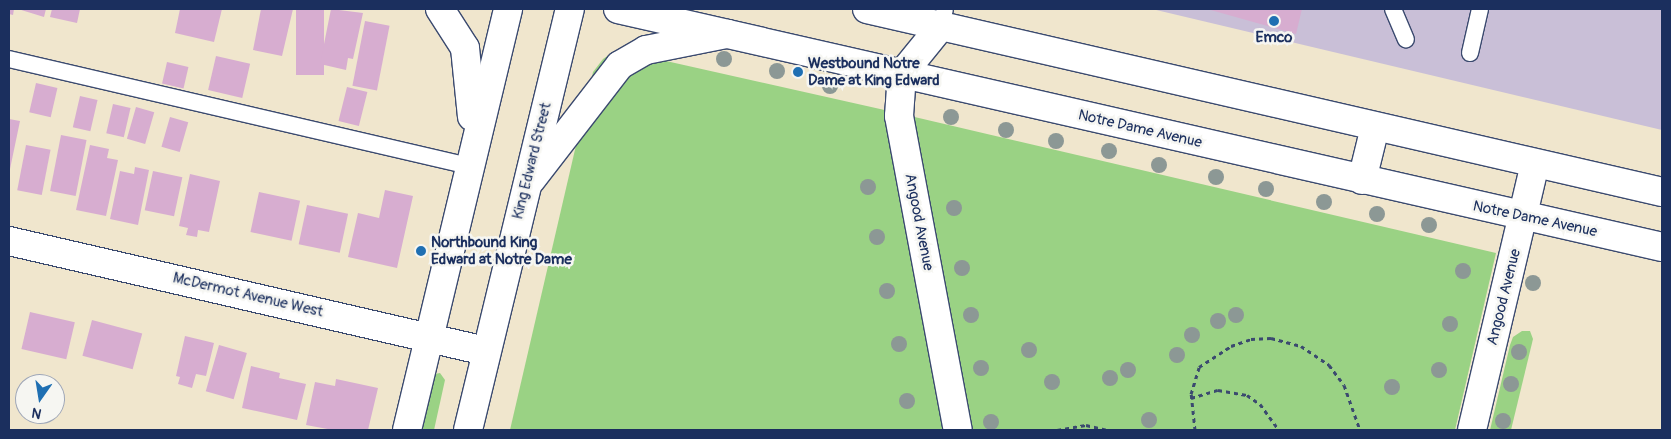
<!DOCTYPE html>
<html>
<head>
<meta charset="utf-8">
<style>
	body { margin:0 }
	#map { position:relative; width:1671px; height:439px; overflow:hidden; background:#f0e6cd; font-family:Pangolin,sans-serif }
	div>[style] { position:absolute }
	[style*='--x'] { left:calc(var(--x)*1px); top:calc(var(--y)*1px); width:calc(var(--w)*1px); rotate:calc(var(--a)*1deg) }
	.industrial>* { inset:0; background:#c9bfd7 }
	.green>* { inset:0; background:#9ad284 }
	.building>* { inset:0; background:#d7add0; transform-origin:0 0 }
	.path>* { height:3px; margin-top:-1.5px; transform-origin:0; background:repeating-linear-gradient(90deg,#3b4a6f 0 4px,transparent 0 8px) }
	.roads { filter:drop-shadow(1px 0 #3b4a6f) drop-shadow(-1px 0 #3b4a6f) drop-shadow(0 1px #3b4a6f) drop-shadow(0 -1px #3b4a6f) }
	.service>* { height:16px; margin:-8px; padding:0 8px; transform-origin:8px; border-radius:8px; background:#fff }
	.minor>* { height:28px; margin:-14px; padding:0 14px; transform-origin:14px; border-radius:14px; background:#fff }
	.tertiary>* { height:28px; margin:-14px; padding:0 14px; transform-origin:14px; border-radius:14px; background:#fff }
	.primary>* { height:28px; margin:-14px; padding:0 14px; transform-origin:14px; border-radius:14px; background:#fff }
	.trees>* { width:16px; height:16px; margin:-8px; border-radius:50%; background:#8c9895 }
	.dots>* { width:14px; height:14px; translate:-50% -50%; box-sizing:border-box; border:2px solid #f6f6f2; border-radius:50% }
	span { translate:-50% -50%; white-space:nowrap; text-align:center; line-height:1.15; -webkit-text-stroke:5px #f6f6f2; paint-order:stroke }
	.poi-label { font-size:15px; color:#1b2f5e; font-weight:700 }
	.left { translate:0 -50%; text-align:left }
	.street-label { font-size:15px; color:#1b2f5e }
	.frame { position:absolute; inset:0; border:10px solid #1b2f5e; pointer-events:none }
	.north { position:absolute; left:15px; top:374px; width:50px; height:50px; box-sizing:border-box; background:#f6f6f2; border:1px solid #9ea6b7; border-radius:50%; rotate:193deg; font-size:14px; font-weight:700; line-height:20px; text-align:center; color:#1b2f5e }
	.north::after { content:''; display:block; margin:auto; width:18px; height:22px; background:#1f6fb2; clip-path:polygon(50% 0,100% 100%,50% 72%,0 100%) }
</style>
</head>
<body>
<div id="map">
	<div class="industrial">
		<i style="clip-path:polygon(1152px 9px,1662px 9px,1662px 130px)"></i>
	</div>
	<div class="green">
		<i style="clip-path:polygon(613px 52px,626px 52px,889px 111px,1496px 253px,1455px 430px,510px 430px,593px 72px,603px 59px)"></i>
		<i style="clip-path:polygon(1522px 331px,1530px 331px,1533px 339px,1511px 430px,1490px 430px,1510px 345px,1513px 337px)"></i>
		<i style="clip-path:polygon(440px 373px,445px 380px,434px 430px,422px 430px,435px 374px)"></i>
	</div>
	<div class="building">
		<i style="clip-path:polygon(9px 9px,14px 9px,13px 15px,9px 14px)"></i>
		<i style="clip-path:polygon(18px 9px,46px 9px,44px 17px)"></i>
		<i style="clip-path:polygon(52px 9px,80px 9px,77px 23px,50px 17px)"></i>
		<i style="clip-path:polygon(180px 9px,222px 9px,214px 42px,175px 33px)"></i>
		<i style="clip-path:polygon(261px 9px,293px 9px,282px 56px,253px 50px)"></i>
		<i style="left:296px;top:9px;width:28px;height:66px"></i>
		<i style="clip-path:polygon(331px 9px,363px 13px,353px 59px,348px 58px,346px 70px,320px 64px)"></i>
		<i style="clip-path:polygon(1207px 9px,1302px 9px,1296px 34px)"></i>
		<i style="left:365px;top:21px;width:25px;height:66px;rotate:11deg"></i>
		<i style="left:216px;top:56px;width:35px;height:35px;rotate:13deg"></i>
		<i style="left:167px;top:62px;width:22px;height:22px;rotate:13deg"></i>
		<i style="left:36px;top:83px;width:22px;height:30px;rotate:13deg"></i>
		<i style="left:347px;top:87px;width:21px;height:35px;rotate:14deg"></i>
		<i style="left:80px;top:96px;width:18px;height:32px;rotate:13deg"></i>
		<i style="left:113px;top:104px;width:18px;height:30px;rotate:13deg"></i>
		<i style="left:136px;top:107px;width:19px;height:33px;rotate:16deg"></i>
		<i style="left:170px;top:117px;width:19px;height:31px;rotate:16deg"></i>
		<i style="clip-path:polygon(9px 119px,20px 121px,10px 169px,9px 169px)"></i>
		<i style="left:61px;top:135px;width:26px;height:57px;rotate:11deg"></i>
		<i style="left:26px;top:145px;width:25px;height:46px;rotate:11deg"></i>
		<i style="clip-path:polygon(90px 145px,109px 149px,107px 158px,118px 160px,106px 216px,76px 210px)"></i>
		<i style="clip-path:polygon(135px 167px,149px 170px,138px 225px,110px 219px,120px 171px,134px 174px)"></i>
		<i style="left:153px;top:171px;width:30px;height:40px;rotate:12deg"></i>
		<i style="clip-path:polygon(190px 174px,220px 181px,209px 232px,198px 230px,197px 237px,186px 235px,188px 228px,179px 226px)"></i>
		<i style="clip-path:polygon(385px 190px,413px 196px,397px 268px,348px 257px,358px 213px,379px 218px)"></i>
		<i style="left:259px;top:192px;width:42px;height:41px;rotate:12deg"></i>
		<i style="left:307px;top:205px;width:42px;height:40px;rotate:12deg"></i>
		<i style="left:30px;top:312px;width:46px;height:38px;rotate:13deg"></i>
		<i style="left:92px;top:320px;width:52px;height:37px;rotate:15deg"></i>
		<i style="clip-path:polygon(185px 336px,214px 343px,206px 376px,196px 374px,192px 388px,178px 384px,180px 377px,176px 376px)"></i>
		<i style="left:219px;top:345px;width:29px;height:48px;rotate:16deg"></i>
		<i style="clip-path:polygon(251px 366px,280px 373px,279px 378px,306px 384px,297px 420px,242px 408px)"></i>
		<i style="clip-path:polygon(336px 379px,378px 388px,368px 430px,333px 430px,306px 425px,315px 382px,335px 386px)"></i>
	</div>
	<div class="path">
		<i style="--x:1191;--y:398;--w:28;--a:-17"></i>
		<i style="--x:1218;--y:390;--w:29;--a:10"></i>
		<i style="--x:1247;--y:395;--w:16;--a:35"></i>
		<i style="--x:1260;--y:404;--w:32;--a:54"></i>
		<i style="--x:1057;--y:430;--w:29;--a:-10"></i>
		<i style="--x:1086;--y:425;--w:22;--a:13"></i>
		<i style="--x:1195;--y:430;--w:36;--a:-96"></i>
		<i style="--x:1191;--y:394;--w:28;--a:-73"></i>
		<i style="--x:1199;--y:367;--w:38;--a:-33"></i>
		<i style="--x:1231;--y:346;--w:21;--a:-19"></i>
		<i style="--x:1251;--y:339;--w:20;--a:-3"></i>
		<i style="--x:1271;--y:338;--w:31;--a:15"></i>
		<i style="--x:1301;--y:346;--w:34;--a:34"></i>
		<i style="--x:1329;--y:365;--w:25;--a:53"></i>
		<i style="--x:1344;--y:385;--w:48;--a:70.4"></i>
	</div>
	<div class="roads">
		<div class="service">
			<i style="--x:1393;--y:9;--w:33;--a:67"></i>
			<i style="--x:941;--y:26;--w:17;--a:-77"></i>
			<i style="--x:1470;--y:53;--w:45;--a:-77.2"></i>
			<i style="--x:9;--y:59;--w:472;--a:13.1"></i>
		</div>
		<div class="minor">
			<i style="--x:941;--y:26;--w:62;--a:129.1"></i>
			<i style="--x:902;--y:74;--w:42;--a:94.1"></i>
			<i style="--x:899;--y:116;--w:319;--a:79.4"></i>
			<i style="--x:9;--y:241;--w:490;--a:13"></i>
			<i style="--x:1472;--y:430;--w:273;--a:-76.7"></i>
		</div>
		<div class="tertiary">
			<i style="--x:618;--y:9;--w:1071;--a:12.84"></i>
			<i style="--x:867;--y:9;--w:816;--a:12.96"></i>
			<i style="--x:1362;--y:180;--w:55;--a:-76.2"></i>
		</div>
		<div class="primary">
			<i style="--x:440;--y:9;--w:46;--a:57.3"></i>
			<i style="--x:465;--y:48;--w:69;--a:84.2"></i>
			<i style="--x:531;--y:180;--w:145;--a:-52.3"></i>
			<i style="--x:620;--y:65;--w:30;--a:-30"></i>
			<i style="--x:646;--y:50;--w:83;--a:-11.2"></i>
			<i style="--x:407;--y:430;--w:433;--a:-76.5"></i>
			<i style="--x:468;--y:430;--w:433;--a:-76.4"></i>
		</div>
	</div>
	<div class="trees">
		<i style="left:724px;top:59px"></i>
		<i style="left:777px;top:71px"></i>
		<i style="left:830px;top:86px"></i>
		<i style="left:951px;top:117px"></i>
		<i style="left:1006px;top:130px"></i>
		<i style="left:1056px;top:141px"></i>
		<i style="left:1109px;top:151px"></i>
		<i style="left:1159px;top:165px"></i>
		<i style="left:1216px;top:177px"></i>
		<i style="left:868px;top:187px"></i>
		<i style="left:1266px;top:189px"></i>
		<i style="left:1324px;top:202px"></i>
		<i style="left:954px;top:208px"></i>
		<i style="left:1377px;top:214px"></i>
		<i style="left:1429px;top:225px"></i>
		<i style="left:877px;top:237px"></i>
		<i style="left:962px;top:268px"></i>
		<i style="left:1463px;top:271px"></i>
		<i style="left:1533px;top:283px"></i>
		<i style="left:887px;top:291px"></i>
		<i style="left:971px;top:315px"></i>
		<i style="left:1236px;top:315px"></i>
		<i style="left:1218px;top:321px"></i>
		<i style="left:1450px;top:324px"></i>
		<i style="left:1192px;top:335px"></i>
		<i style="left:899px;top:344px"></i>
		<i style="left:1029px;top:350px"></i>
		<i style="left:1519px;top:352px"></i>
		<i style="left:1177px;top:355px"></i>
		<i style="left:981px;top:368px"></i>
		<i style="left:1128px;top:370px"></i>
		<i style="left:1439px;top:370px"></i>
		<i style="left:1110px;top:378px"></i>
		<i style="left:1052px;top:382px"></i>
		<i style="left:1511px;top:384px"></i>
		<i style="left:1392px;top:387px"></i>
		<i style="left:907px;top:401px"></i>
		<i style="left:1149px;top:420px"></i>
		<i style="left:1503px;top:421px"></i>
		<i style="left:991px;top:422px"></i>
	</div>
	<div class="dots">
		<i style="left:1274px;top:21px;background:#1f6fb2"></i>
		<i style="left:798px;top:72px;background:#1f6fb2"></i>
		<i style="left:421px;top:251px;background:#1f6fb2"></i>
	</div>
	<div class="poi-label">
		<span style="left:1274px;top:38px">Emco</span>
		<span class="left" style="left:808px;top:72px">Westbound Notre<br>Dame at King Edward</span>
		<span class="left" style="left:431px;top:251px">Northbound King<br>Edward at Notre Dame</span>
	</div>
	<div class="street-label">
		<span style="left:1140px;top:129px;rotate:13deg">Notre Dame Avenue</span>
		<span style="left:532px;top:161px;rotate:-76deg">King Edward Street</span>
		<span style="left:1535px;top:219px;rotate:12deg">Notre Dame Avenue</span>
		<span style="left:919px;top:222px;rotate:79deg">Angood Avenue</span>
		<span style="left:248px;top:295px;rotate:13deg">McDermot Avenue West</span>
		<span style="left:1504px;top:297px;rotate:-76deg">Angood Avenue</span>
	</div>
	<div class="frame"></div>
	<div class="north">N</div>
</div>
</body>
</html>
